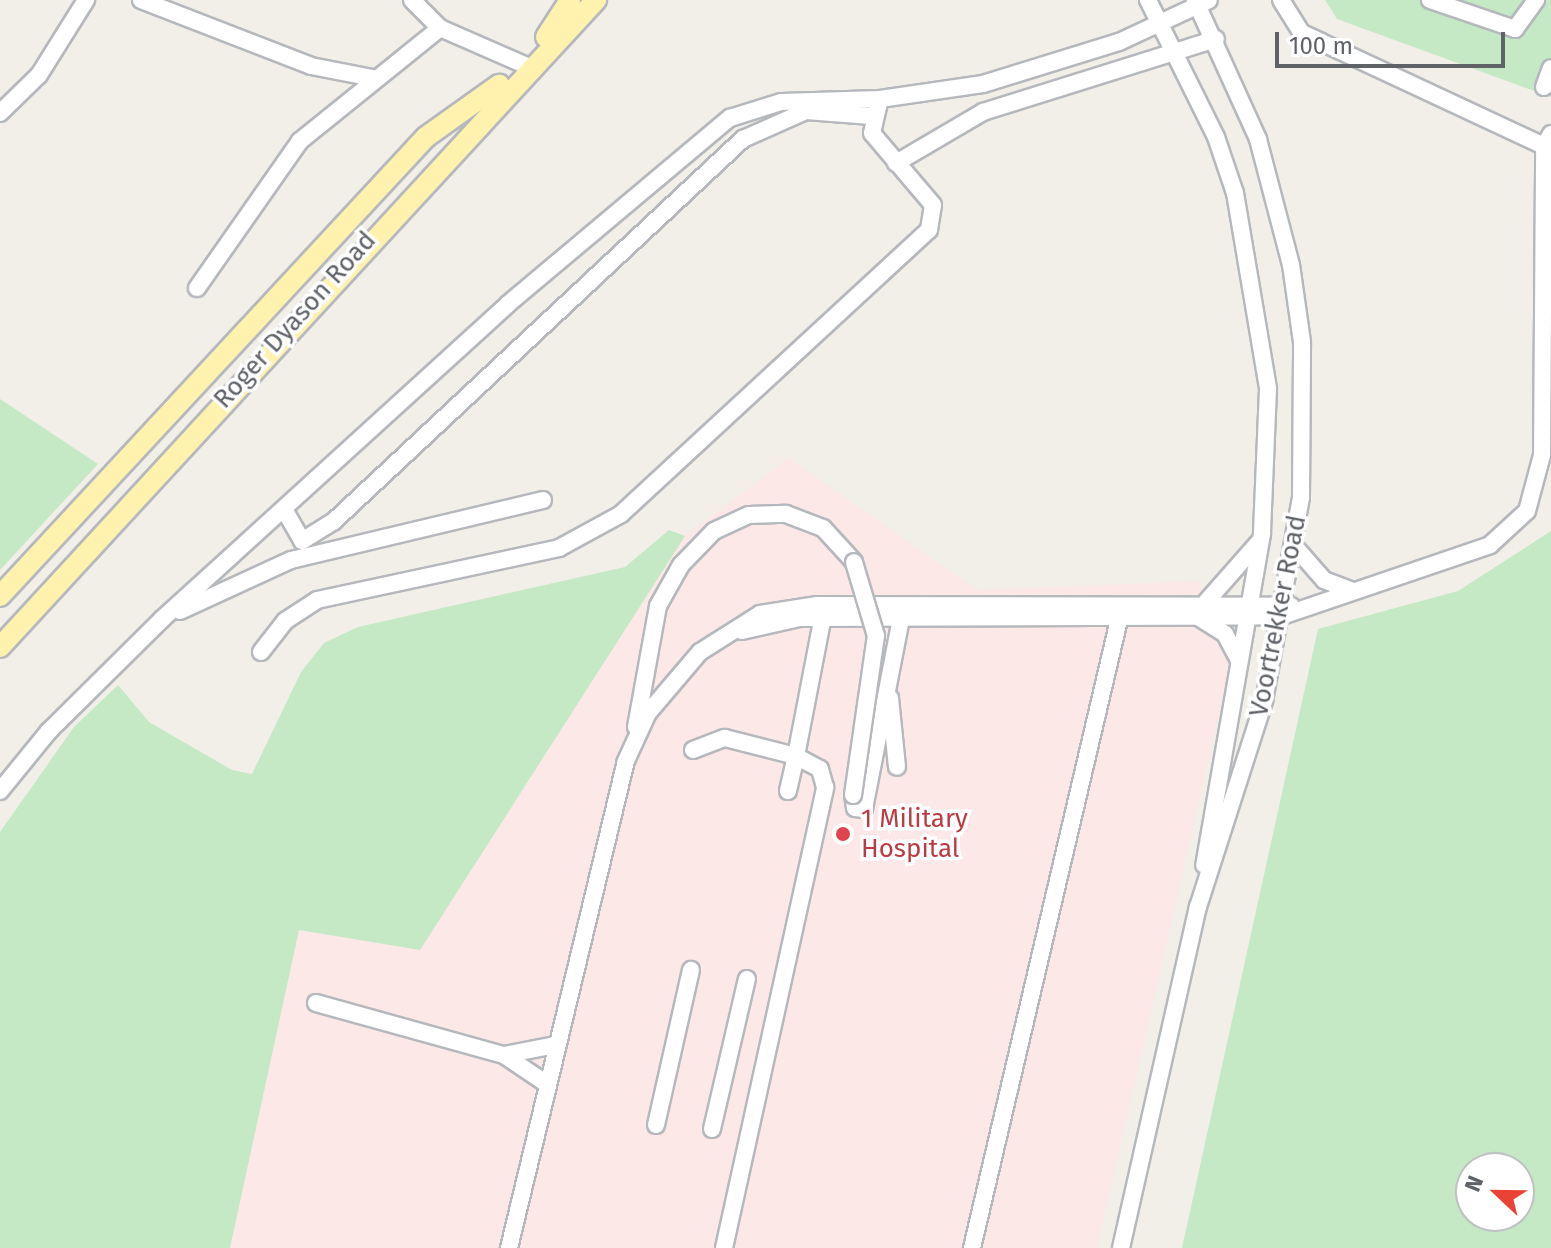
<!DOCTYPE html>
<html>
<head>
<meta charset="utf-8">
<style>
	body { margin:0 }
	#map { position:relative; width:1551px; height:1248px; overflow:hidden; background:#f1efe8; font-family:"Fira Sans",sans-serif }
	div>[style] { position:absolute }
	[style*='--x'] { left:calc(var(--x)*1px); top:calc(var(--y)*1px); width:calc(var(--w)*1px); rotate:calc(var(--a)*1deg) }
	.medical>* { inset:0; background:#fce8e6 }
	.green>* { inset:0; background:#c5e8c5 }
	.roads { filter:drop-shadow(2px 0 #b5b8bc) drop-shadow(-2px 0 #b5b8bc) drop-shadow(0 2px #b5b8bc) drop-shadow(0 -2px #b5b8bc) }
	.minor>* { height:16px; margin:-8px; padding:0 8px; transform-origin:8px; border-radius:8px; background:#fff }
	.major>* { height:20px; margin:-10px; padding:0 10px; transform-origin:10px; border-radius:10px; background:#fff2af }
	.bridges { filter:drop-shadow(2px 0 #b5b8bc) drop-shadow(-2px 0 #b5b8bc) drop-shadow(0 2px #b5b8bc) drop-shadow(0 -2px #b5b8bc) }
	.minor-bridge>* { height:16px; margin:-8px; padding:0 8px; transform-origin:8px; border-radius:8px; background:#fff }
	.dots>* { width:22px; height:22px; translate:-50% -50%; box-sizing:border-box; border:4px solid #fff; border-radius:50% }
	span { translate:-50% -50%; white-space:nowrap; text-align:center; line-height:1.15; -webkit-text-stroke:7px #fff; paint-order:stroke }
	.street-label { font-size:26px; color:#5f6368 }
	.health-label { font-size:26px; color:#be3a42 }
	.left { translate:0 -50%; text-align:left }
	.north { position:absolute; left:1455px; top:1152px; width:80px; height:80px; box-sizing:border-box; background:#fff; border:2px solid #bfc1c3; border-radius:50%; rotate:292deg; font-size:22px; font-weight:700; line-height:32px; text-align:center; color:#5f6368 }
	.north::after { content:''; display:block; margin:auto; width:28px; height:36px; background:#ea4335; clip-path:polygon(50% 0,100% 100%,50% 72%,0 100%) }
	.scale { position:absolute; left:1275px; top:32px; width:230px; height:36px; box-sizing:border-box; border:4px solid #5f6368; border-top:0; padding-left:10px; font-size:24px; line-height:28px; white-space:nowrap; color:#5f6368; -webkit-text-stroke:6px #fff; paint-order:stroke }
</style>
</head>
<body>
<div id="map">
	<div class="medical">
		<i style="clip-path:polygon(789px 458px,977px 590px,1199px 581px,1232px 656px,1097px 1248px,230px 1248px,299px 930px,420px 950px,685px 536px)"></i>
	</div>
	<div class="green">
		<i style="clip-path:polygon(1325px 0,1551px 0,1551px 97px,1337px 19px)"></i>
		<i style="clip-path:polygon(0 399px,98px 464px,0 570px)"></i>
		<i style="clip-path:polygon(669px 530px,685px 536px,420px 950px,299px 930px,230px 1248px,0 1248px,0 832px,74px 727px,118px 685px,149px 722px,232px 770px,252px 774px,301px 672px,324px 643px,358px 627px,625px 567px)"></i>
		<i style="clip-path:polygon(evenodd,1551px 531px,1551px 1248px,1182px 1248px,1318px 629px,1458px 591px,1551px 531px,1471px 1168px,1519px 1168px,1519px 1216px,1471px 1216px,1471px 1168px)"></i>
	</div>
	<div class="roads">
		<div class="minor">
			<i style="--x:141;--y:0;--w:182;--a:21.2"></i>
			<i style="--x:311;--y:66;--w:63;--a:11"></i>
			<i style="--x:412;--y:0;--w:40;--a:45"></i>
			<i style="--x:440;--y:28;--w:95;--a:23.6"></i>
			<i style="--x:1148;--y:0;--w:153;--a:63.6"></i>
			<i style="--x:1216;--y:137;--w:59;--a:71.3"></i>
			<i style="--x:1235;--y:193;--w:199;--a:80.4"></i>
			<i style="--x:1268;--y:389;--w:145;--a:92.4"></i>
			<i style="--x:1262;--y:534;--w:336;--a:99.9"></i>
			<i style="--x:1281;--y:0;--w:39;--a:58"></i>
			<i style="--x:1302;--y:33;--w:21;--a:25"></i>
			<i style="--x:1321;--y:42;--w:246;--a:25"></i>
			<i style="--x:1544;--y:146;--w:14;--a:-60"></i>
			<i style="--x:1430;--y:0;--w:90;--a:18.8"></i>
			<i style="--x:1515;--y:29;--w:36;--a:-54"></i>
			<i style="--x:1544;--y:87;--w:20;--a:-70"></i>
			<i style="--x:0;--y:113;--w:54;--a:-44.3"></i>
			<i style="--x:39;--y:75;--w:89;--a:-57.9"></i>
			<i style="--x:896;--y:163;--w:101;--a:-30.4"></i>
			<i style="--x:983;--y:112;--w:244;--a:-17.4"></i>
			<i style="--x:197;--y:288;--w:179;--a:-55"></i>
			<i style="--x:300;--y:141;--w:180;--a:-38.9"></i>
			<i style="--x:285;--y:511;--w:34;--a:60"></i>
			<i style="--x:302;--y:541;--w:38;--a:-32"></i>
			<i style="--x:334;--y:521;--w:560;--a:-43.05"></i>
			<i style="--x:743;--y:139;--w:69;--a:-24"></i>
			<i style="--x:806;--y:111;--w:65;--a:4.4"></i>
			<i style="--x:1296;--y:548;--w:43;--a:48.8"></i>
			<i style="--x:1324;--y:580;--w:30;--a:21"></i>
			<i style="--x:1206;--y:602;--w:79;--a:-48.6"></i>
			<i style="--x:180;--y:611;--w:122;--a:-24.7"></i>
			<i style="--x:291;--y:560;--w:259;--a:-13.4"></i>
			<i style="--x:1198;--y:617;--w:32;--a:32"></i>
			<i style="--x:1225;--y:634;--w:30;--a:62"></i>
			<i style="--x:742;--y:631;--w:58;--a:-12.8"></i>
			<i style="--x:799;--y:618;--w:483;--a:-0.2"></i>
			<i style="--x:1282;--y:616;--w:220;--a:-18.8"></i>
			<i style="--x:1490;--y:545;--w:50;--a:-42.6"></i>
			<i style="--x:1527;--y:511;--w:58;--a:-75"></i>
			<i style="--x:1542;--y:455;--w:309;--a:-89.6"></i>
			<i style="--x:261;--y:652;--w:39;--a:-52"></i>
			<i style="--x:285;--y:621;--w:38;--a:-33"></i>
			<i style="--x:317;--y:600;--w:248;--a:-12.1"></i>
			<i style="--x:559;--y:548;--w:71;--a:-28.7"></i>
			<i style="--x:621;--y:514;--w:419;--a:-42.7"></i>
			<i style="--x:929;--y:230;--w:25;--a:-81"></i>
			<i style="--x:933;--y:205;--w:94;--a:-130.3"></i>
			<i style="--x:872;--y:133;--w:35;--a:-77"></i>
			<i style="--x:890;--y:698;--w:69;--a:84.2"></i>
			<i style="--x:636;--y:727;--w:123;--a:-79.7"></i>
			<i style="--x:658;--y:606;--w:47;--a:-60.7"></i>
			<i style="--x:681;--y:565;--w:47;--a:-45.9"></i>
			<i style="--x:714;--y:531;--w:38;--a:-25"></i>
			<i style="--x:749;--y:515;--w:37;--a:-2"></i>
			<i style="--x:786;--y:514;--w:40;--a:21"></i>
			<i style="--x:823;--y:528;--w:46;--a:47.6"></i>
			<i style="--x:693;--y:750;--w:34;--a:-21"></i>
			<i style="--x:725;--y:738;--w:73;--a:14.2"></i>
			<i style="--x:796;--y:756;--w:36;--a:103"></i>
			<i style="--x:0;--y:791;--w:77;--a:-50.8"></i>
			<i style="--x:49;--y:731;--w:158;--a:-44.7"></i>
			<i style="--x:161;--y:620;--w:469;--a:-42.3"></i>
			<i style="--x:508;--y:304;--w:290;--a:-40"></i>
			<i style="--x:730;--y:118;--w:53;--a:-17.4"></i>
			<i style="--x:781;--y:102;--w:99;--a:-1.7"></i>
			<i style="--x:880;--y:99;--w:104;--a:-8.3"></i>
			<i style="--x:983;--y:84;--w:142;--a:-17.2"></i>
			<i style="--x:1119;--y:42;--w:99;--a:-25"></i>
			<i style="--x:853;--y:795;--w:13;--a:81"></i>
			<i style="--x:855;--y:808;--w:9;--a:6"></i>
			<i style="--x:864;--y:809;--w:199;--a:-79"></i>
			<i style="--x:316;--y:1003;--w:195;--a:15.5"></i>
			<i style="--x:504;--y:1055;--w:52;--a:34"></i>
			<i style="--x:504;--y:1055;--w:53;--a:-10.9"></i>
			<i style="--x:656;--y:1125;--w:159;--a:-77.3"></i>
			<i style="--x:712;--y:1129;--w:154;--a:-76.9"></i>
			<i style="--x:509;--y:1248;--w:499;--a:-76.5"></i>
			<i style="--x:625;--y:763;--w:55;--a:-65.3"></i>
			<i style="--x:648;--y:713;--w:80;--a:-49.6"></i>
			<i style="--x:700;--y:652;--w:71;--a:-32.3"></i>
			<i style="--x:760;--y:614;--w:58;--a:-9"></i>
			<i style="--x:817;--y:605;--w:474;--a:0.1"></i>
			<i style="--x:724;--y:1248;--w:472;--a:-77.6"></i>
			<i style="--x:825;--y:787;--w:19;--a:-106"></i>
			<i style="--x:820;--y:769;--w:27;--a:-152"></i>
			<i style="--x:796;--y:756;--w:148;--a:-79.1"></i>
			<i style="--x:972;--y:1248;--w:658;--a:-76.83"></i>
			<i style="--x:1121;--y:1248;--w:350;--a:-77.3"></i>
			<i style="--x:1198;--y:907;--w:216;--a:-72.2"></i>
			<i style="--x:1264;--y:701;--w:207;--a:-79.7"></i>
			<i style="--x:1301;--y:497;--w:155;--a:-89.6"></i>
			<i style="--x:1302;--y:342;--w:78;--a:-98.1"></i>
			<i style="--x:1291;--y:265;--w:130;--a:-104.7"></i>
			<i style="--x:1258;--y:139;--w:153;--a:-114.4"></i>
		</div>
		<div class="major">
			<i style="--x:546;--y:37;--w:44;--a:-57"></i>
			<i style="--x:0;--y:596;--w:626;--a:-47.14"></i>
			<i style="--x:426;--y:137;--w:90;--a:-35.5"></i>
			<i style="--x:0;--y:647;--w:880;--a:-47.35"></i>
		</div>
	</div>
	<div class="bridges">
		<div class="minor-bridge">
			<i style="--x:853;--y:795;--w:161;--a:-81.8"></i>
			<i style="--x:876;--y:636;--w:77;--a:-106.6"></i>
		</div>
	</div>
	<div class="dots">
		<i style="left:843px;top:834px;background:#e0444e"></i>
	</div>
	<div class="street-label">
		<span style="left:295px;top:320px;rotate:-48deg">Roger Dyason Road</span>
		<span style="left:1278px;top:616px;rotate:-79deg">Voortrekker Road</span>
	</div>
	<div class="health-label">
		<span class="left" style="left:861px;top:834px">1 Military<br>Hospital</span>
	</div>
	<div class="north">N</div>
	<div class="scale">100 m</div>
</div>
</body>
</html>
